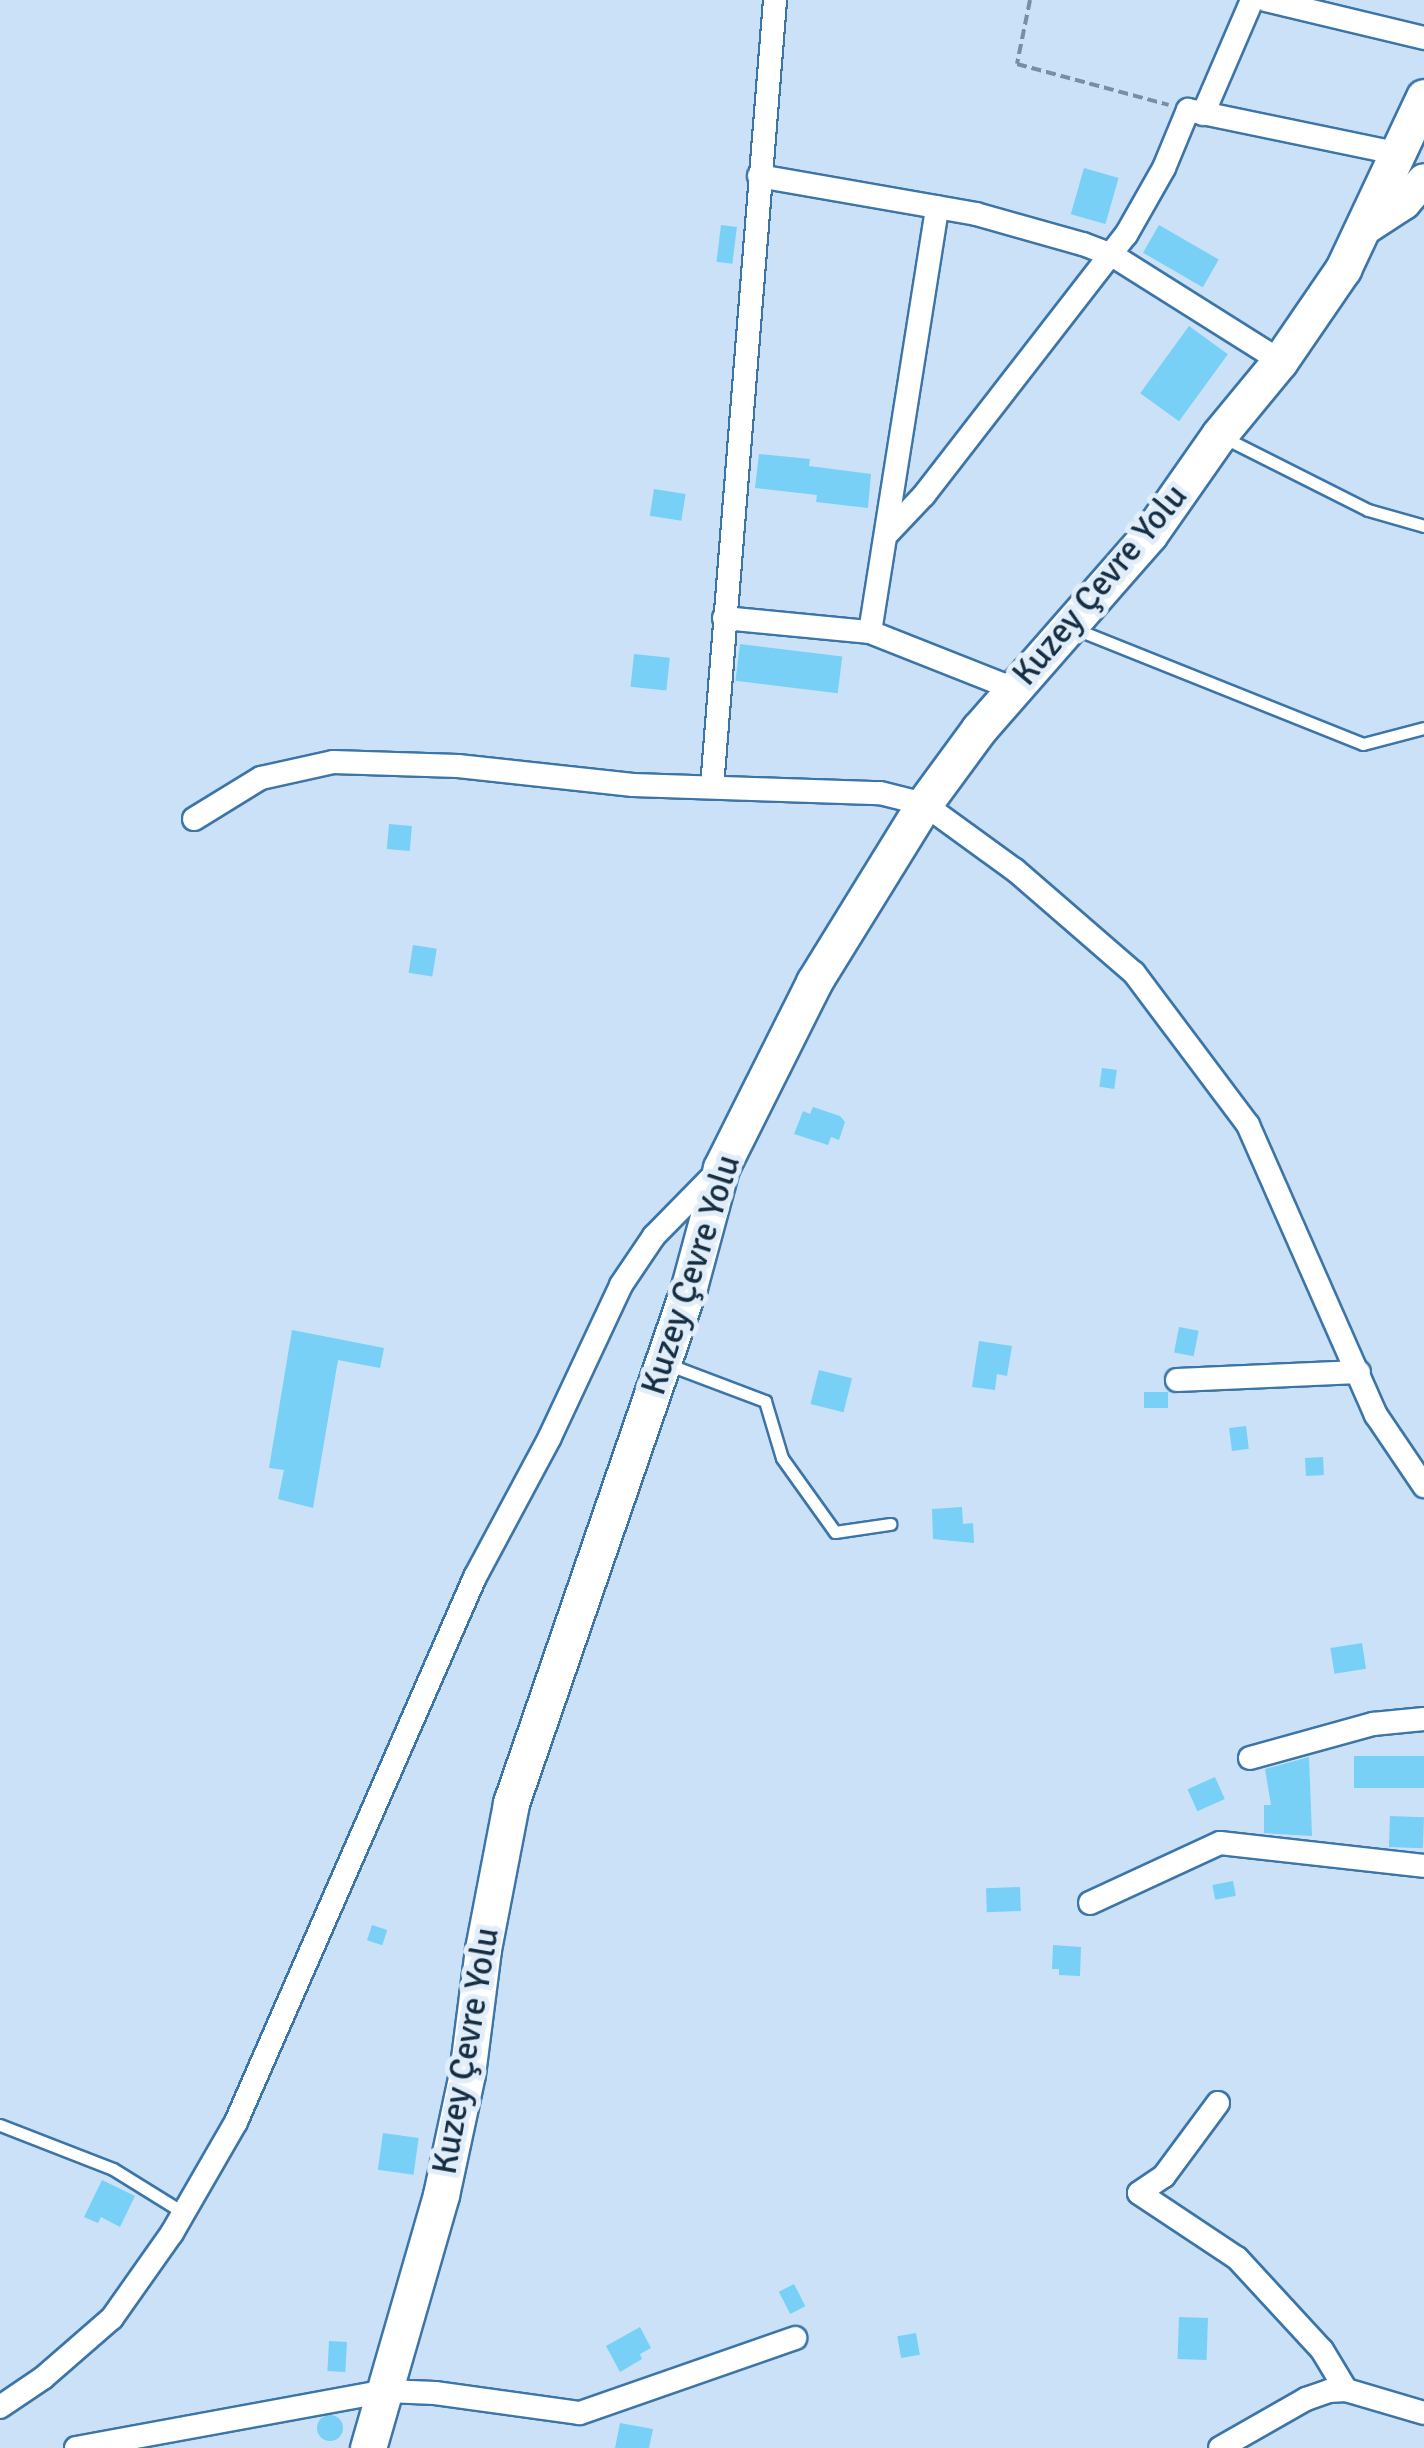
<!DOCTYPE html>
<html>
<head>
<meta charset="utf-8">
<style>
	body { margin:0 }
	#map { position:relative; width:1424px; height:2448px; overflow:hidden; background:#cae1f8; font-family:Signika,sans-serif }
	div>[style] { position:absolute }
	[style*='--x'] { left:calc(var(--x)*1px); top:calc(var(--y)*1px); width:calc(var(--w)*1px); rotate:calc(var(--a)*1deg) }
	.building>* { inset:0; background:#78d0f6; transform-origin:0 0 }
	.round { border-radius:50% }
	.path>* { height:4px; margin-top:-2px; transform-origin:0; background:repeating-linear-gradient(90deg,#778ea4 0 10px,transparent 0 15px) }
	.roads { filter:drop-shadow(2px 0 #3c75a8) drop-shadow(-2px 0 #3c75a8) drop-shadow(0 2px #3c75a8) drop-shadow(0 -2px #3c75a8) }
	.lane>* { height:11px; margin:-5.5px; padding:0 5.5px; transform-origin:5.5px; border-radius:5.5px; background:#fff }
	.street>* { height:22px; margin:-11px; padding:0 11px; transform-origin:11px; border-radius:11px; background:#fff }
	.secondary>* { height:32px; margin:-16px; padding:0 16px; transform-origin:16px; border-radius:16px; background:#fff }
	.primary>* { height:35px; margin:-17.5px; padding:0 17.5px; transform-origin:17.5px; border-radius:17.5px; background:#fff }
	span { translate:-50% -50%; white-space:nowrap; text-align:center; line-height:1.15; -webkit-text-stroke:10px #e1edf8; paint-order:stroke }
	.street-label { font-size:35px; color:#162e43 }
</style>
</head>
<body>
<div id="map">
	<div class="building">
		<i style="left:1084px;top:168px;width:36px;height:48px;rotate:16deg"></i>
		<i style="left:721px;top:225px;width:16px;height:37px;rotate:7deg"></i>
		<i style="left:1159px;top:225px;width:69px;height:32px;rotate:30deg"></i>
		<i style="left:1189px;top:326px;width:48px;height:83px;rotate:36deg"></i>
		<i style="clip-path:polygon(759px 454px,810px 459px,809px 466px,871px 474px,868px 508px,816px 502px,817px 495px,755px 488px)"></i>
		<i style="left:654px;top:489px;width:32px;height:27px;rotate:9deg"></i>
		<i style="left:740px;top:644px;width:103px;height:37px;rotate:7deg"></i>
		<i style="left:634px;top:654px;width:36px;height:33px;rotate:6deg"></i>
		<i style="left:389px;top:824px;width:23px;height:25px;rotate:5deg"></i>
		<i style="left:413px;top:945px;width:24px;height:28px;rotate:9deg"></i>
		<i style="left:1102px;top:1068px;width:15px;height:19px;rotate:8deg"></i>
		<i style="clip-path:polygon(813px 1107px,840px 1116px,845px 1122px,839px 1140px,831px 1137px,828px 1145px,794px 1134px,803px 1111px,810px 1114px)"></i>
		<i style="left:1179px;top:1327px;width:20px;height:26px;rotate:11deg"></i>
		<i style="clip-path:polygon(292px 1330px,384px 1348px,380px 1368px,338px 1360px,313px 1508px,278px 1499px,284px 1470px,269px 1468px)"></i>
		<i style="clip-path:polygon(979px 1341px,1012px 1346px,1007px 1376px,997px 1374px,995px 1390px,972px 1387px)"></i>
		<i style="left:819px;top:1370px;width:34px;height:35px;rotate:14deg"></i>
		<i style="left:1144px;top:1392px;width:24px;height:16px"></i>
		<i style="left:1246px;top:1426px;width:23px;height:17px;rotate:83deg"></i>
		<i style="left:1323px;top:1457px;width:18px;height:18px;rotate:87deg"></i>
		<i style="clip-path:polygon(962px 1507px,963px 1524px,973px 1523px,974px 1543px,933px 1539px,932px 1509px)"></i>
		<i style="left:1362px;top:1643px;width:26px;height:32px;rotate:81deg"></i>
		<i style="left:1424px;top:1756px;width:32px;height:70px;rotate:90deg"></i>
		<i style="clip-path:polygon(1309px 1757px,1312px 1836px,1264px 1833px,1264px 1805px,1271px 1805px,1265px 1769px)"></i>
		<i style="left:1215px;top:1777px;width:24px;height:30px;rotate:66deg"></i>
		<i style="left:1390px;top:1816px;width:34px;height:31px;rotate:2deg"></i>
		<i style="left:1233px;top:1881px;width:15px;height:21px;rotate:79deg"></i>
		<i style="left:1020px;top:1887px;width:24px;height:34px;rotate:88deg"></i>
		<i style="left:372px;top:1925px;width:16px;height:16px;rotate:18deg"></i>
		<i style="clip-path:polygon(1053px 1945px,1081px 1947px,1080px 1976px,1059px 1975px,1059px 1969px,1052px 1969px)"></i>
		<i style="left:383px;top:2133px;width:36px;height:37px;rotate:8deg"></i>
		<i style="clip-path:polygon(102px 2180px,135px 2196px,120px 2227px,101px 2217px,98px 2223px,84px 2217px)"></i>
		<i style="left:794px;top:2284px;width:25px;height:17px;rotate:63deg"></i>
		<i style="left:1179px;top:2317px;width:29px;height:42px;rotate:2deg"></i>
		<i style="clip-path:polygon(640px 2327px,651px 2348px,640px 2354px,642px 2359px,620px 2372px,606px 2346px)"></i>
		<i style="left:916px;top:2333px;width:22px;height:19px;rotate:80deg"></i>
		<i style="left:329px;top:2341px;width:18px;height:30px;rotate:3deg"></i>
		<i class="round" style="left:317px;top:2415px;width:26px;height:26px"></i>
		<i style="clip-path:polygon(620px 2423px,653px 2429px,649px 2448px,615px 2448px)"></i>
	</div>
	<div class="path">
		<i style="--x:1030;--y:0;--w:65;--a:101.5"></i>
		<i style="--x:1017;--y:64;--w:157;--a:15.1"></i>
	</div>
	<div class="roads">
		<div class="lane">
			<i style="--x:1223;--y:437;--w:162;--a:26.7"></i>
			<i style="--x:1368;--y:510;--w:58;--a:15.9"></i>
			<i style="--x:1073;--y:628;--w:312;--a:21.8"></i>
			<i style="--x:1363;--y:744;--w:63;--a:-14.7"></i>
			<i style="--x:667;--y:1364;--w:105;--a:20.7"></i>
			<i style="--x:765;--y:1401;--w:59;--a:73.4"></i>
			<i style="--x:782;--y:1458;--w:91;--a:54.4"></i>
			<i style="--x:835;--y:1532;--w:56;--a:-8.3"></i>
			<i style="--x:0;--y:2125;--w:121;--a:21.3"></i>
			<i style="--x:113;--y:2169;--w:84;--a:31.8"></i>
		</div>
		<div class="street">
			<i style="--x:1266;--y:0;--w:163;--a:13.5"></i>
			<i style="--x:1203;--y:114;--w:124;--a:-66.7"></i>
			<i style="--x:759;--y:176;--w:220;--a:9.9"></i>
			<i style="--x:976;--y:214;--w:111;--a:15.7"></i>
			<i style="--x:1083;--y:244;--w:31;--a:21"></i>
			<i style="--x:1112;--y:255;--w:199;--a:32.2"></i>
			<i style="--x:889;--y:532;--w:51;--a:-46.6"></i>
			<i style="--x:924;--y:495;--w:329;--a:-52.2"></i>
			<i style="--x:1126;--y:235;--w:77;--a:-60.4"></i>
			<i style="--x:1164;--y:168;--w:63;--a:-67.5"></i>
			<i style="--x:1188;--y:110;--w:217;--a:11.7"></i>
			<i style="--x:724;--y:618;--w:147;--a:5.5"></i>
			<i style="--x:870;--y:632;--w:155;--a:21.6"></i>
			<i style="--x:870;--y:632;--w:430;--a:-81"></i>
			<i style="--x:712;--y:787;--w:790;--a:-85.42"></i>
			<i style="--x:194;--y:819;--w:79;--a:-31.5"></i>
			<i style="--x:261;--y:778;--w:74;--a:-12.5"></i>
			<i style="--x:333;--y:762;--w:125;--a:1.8"></i>
			<i style="--x:458;--y:766;--w:176;--a:6.2"></i>
			<i style="--x:633;--y:785;--w:247;--a:1.9"></i>
			<i style="--x:880;--y:793;--w:45;--a:14"></i>
			<i style="--x:924;--y:804;--w:112;--a:36"></i>
			<i style="--x:1015;--y:870;--w:157;--a:40.9"></i>
			<i style="--x:1134;--y:973;--w:190;--a:53.1"></i>
			<i style="--x:1248;--y:1125;--w:317;--a:66.2"></i>
			<i style="--x:1376;--y:1415;--w:86;--a:55.9"></i>
			<i style="--x:1177;--y:1380;--w:182;--a:-2.5"></i>
			<i style="--x:1250;--y:1758;--w:128;--a:-15.5"></i>
			<i style="--x:1373;--y:1724;--w:51;--a:-5.6"></i>
			<i style="--x:1090;--y:1903;--w:143;--a:-24.8"></i>
			<i style="--x:1220;--y:1843;--w:205;--a:6.4"></i>
			<i style="--x:1218;--y:2103;--w:91;--a:126.5"></i>
			<i style="--x:1164;--y:2176;--w:30;--a:146"></i>
			<i style="--x:1139;--y:2193;--w:118;--a:33.6"></i>
			<i style="--x:1237;--y:2258;--w:125;--a:47.3"></i>
			<i style="--x:1322;--y:2350;--w:47;--a:59"></i>
			<i style="--x:0;--y:2407;--w:52;--a:-34"></i>
			<i style="--x:43;--y:2378;--w:91;--a:-41"></i>
			<i style="--x:112;--y:2318;--w:104;--a:-54.8"></i>
			<i style="--x:172;--y:2233;--w:128;--a:-60"></i>
			<i style="--x:236;--y:2122;--w:595;--a:-66.32"></i>
			<i style="--x:475;--y:1577;--w:157;--a:-61.8"></i>
			<i style="--x:549;--y:1439;--w:170;--a:-64.9"></i>
			<i style="--x:621;--y:1285;--w:59;--a:-56"></i>
			<i style="--x:654;--y:1236;--w:90;--a:-45.5"></i>
			<i style="--x:76;--y:2448;--w:315;--a:-10.4"></i>
			<i style="--x:386;--y:2391;--w:49;--a:2.3"></i>
			<i style="--x:435;--y:2393;--w:146;--a:7.9"></i>
			<i style="--x:580;--y:2413;--w:228;--a:-19.2"></i>
			<i style="--x:1220;--y:2448;--w:99;--a:-29.7"></i>
			<i style="--x:1306;--y:2399;--w:24;--a:-19"></i>
			<i style="--x:1329;--y:2391;--w:17;--a:-3"></i>
			<i style="--x:1346;--y:2390;--w:81;--a:16.4"></i>
		</div>
		<div class="secondary">
			<i style="--x:1364;--y:229;--w:48;--a:-33"></i>
			<i style="--x:1404;--y:203;--w:30;--a:-49"></i>
		</div>
		<div class="primary">
			<i style="--x:368;--y:2448;--w:263;--a:-73.9"></i>
			<i style="--x:441;--y:2195;--w:124;--a:-77.9"></i>
			<i style="--x:467;--y:2074;--w:126;--a:-82.7"></i>
			<i style="--x:483;--y:1949;--w:149;--a:-79.1"></i>
			<i style="--x:511;--y:1803;--w:546;--a:-70.97"></i>
			<i style="--x:689;--y:1287;--w:123;--a:-74.9"></i>
			<i style="--x:721;--y:1168;--w:208;--a:-63.4"></i>
			<i style="--x:814;--y:982;--w:209;--a:-58.3"></i>
			<i style="--x:924;--y:804;--w:93;--a:-53.7"></i>
			<i style="--x:979;--y:729;--w:258;--a:-48.8"></i>
			<i style="--x:1149;--y:535;--w:122;--a:-55"></i>
			<i style="--x:1219;--y:435;--w:96;--a:-50.5"></i>
			<i style="--x:1280;--y:361;--w:112;--a:-55.6"></i>
			<i style="--x:1343;--y:269;--w:190;--a:-64.8"></i>
		</div>
	</div>
	<div class="street-label">
		<span style="left:1100px;top:585px;rotate:-50deg">Kuzey Çevre Yolu</span>
		<span style="left:691px;top:1275px;rotate:-72deg">Kuzey Çevre Yolu</span>
		<span style="left:466px;top:2051px;rotate:-80deg">Kuzey Çevre Yolu</span>
	</div>
</div>
</body>
</html>
